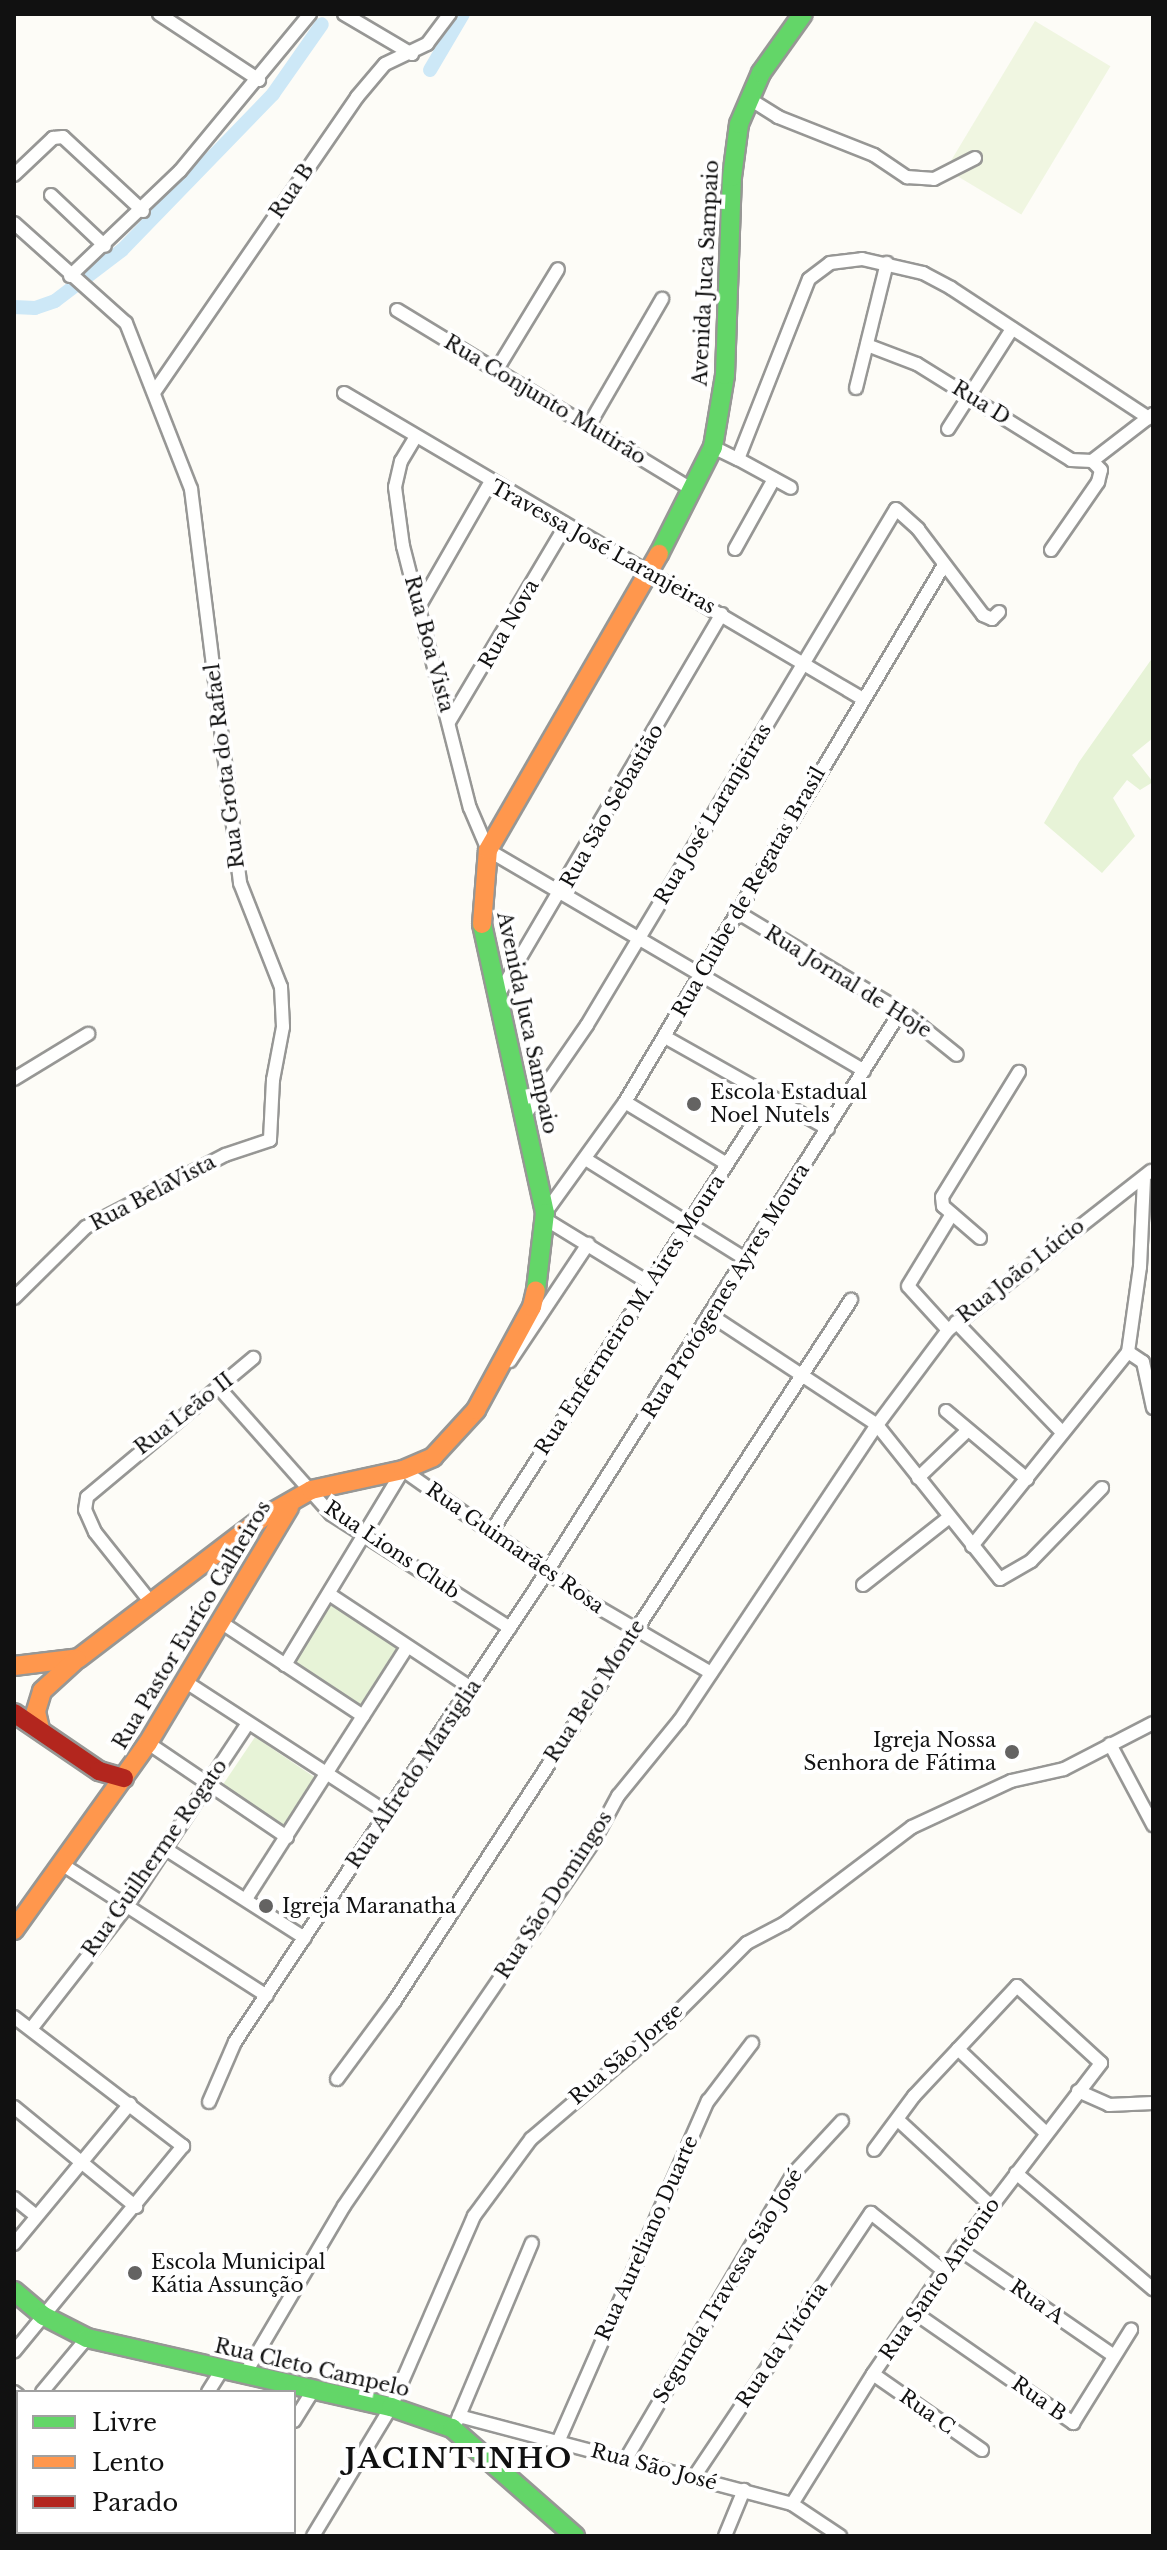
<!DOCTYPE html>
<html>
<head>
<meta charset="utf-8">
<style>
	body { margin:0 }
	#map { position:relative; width:1167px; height:2550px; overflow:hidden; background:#fdfcf7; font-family:"Libre Baskerville",serif }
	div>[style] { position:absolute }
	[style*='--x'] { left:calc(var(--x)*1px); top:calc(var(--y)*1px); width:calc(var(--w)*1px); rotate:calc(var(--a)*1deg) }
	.green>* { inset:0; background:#e7f3d7; transform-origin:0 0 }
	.pitch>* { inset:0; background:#f0f6e1; transform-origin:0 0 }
	.canal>* { height:14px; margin:-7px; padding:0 7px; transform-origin:7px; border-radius:7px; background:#cde8f7 }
	.roads { filter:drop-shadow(2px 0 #979795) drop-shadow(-2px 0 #979795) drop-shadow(0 2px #979795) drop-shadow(0 -2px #979795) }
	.street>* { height:12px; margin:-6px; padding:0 6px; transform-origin:6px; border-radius:6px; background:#fffffe }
	.fast>* { height:18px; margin:-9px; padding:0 9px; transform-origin:9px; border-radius:9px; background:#63d668 }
	.slow>* { height:18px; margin:-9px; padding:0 9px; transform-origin:9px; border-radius:9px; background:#ff974d }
	.jam>* { height:18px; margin:-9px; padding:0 9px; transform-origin:9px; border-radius:9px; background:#b3261e }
	.dots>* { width:22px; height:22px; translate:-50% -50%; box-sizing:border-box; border:4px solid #fff; border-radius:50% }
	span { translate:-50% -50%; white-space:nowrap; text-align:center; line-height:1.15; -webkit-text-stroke:8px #fff; paint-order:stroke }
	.street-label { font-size:20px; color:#111 }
	.poi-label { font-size:20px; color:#111 }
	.left { translate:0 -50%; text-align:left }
	.right { translate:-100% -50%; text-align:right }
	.district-label { font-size:28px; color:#111; font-weight:700; letter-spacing:2px }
	.frame { position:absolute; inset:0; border:16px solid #111; pointer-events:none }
	.legend { position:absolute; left:16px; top:2390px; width:280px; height:144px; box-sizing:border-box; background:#fff; border:2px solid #a0a0a0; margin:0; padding:10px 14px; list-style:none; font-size:24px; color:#111 }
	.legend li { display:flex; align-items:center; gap:16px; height:40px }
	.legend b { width:40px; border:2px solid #a0a0a0 }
</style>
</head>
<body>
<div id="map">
	<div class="green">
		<i style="clip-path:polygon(1153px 657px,1153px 738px,1132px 755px,1153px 782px,1140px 790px,1127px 780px,1113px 798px,1135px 836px,1102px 873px,1044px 823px,1079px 762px)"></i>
		<i style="left:330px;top:1601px;width:88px;height:72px;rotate:34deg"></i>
		<i style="left:255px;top:1737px;width:75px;height:63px;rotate:34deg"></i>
	</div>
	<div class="pitch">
		<i style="left:1035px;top:21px;width:88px;height:173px;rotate:31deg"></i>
	</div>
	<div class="canal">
		<i style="--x:430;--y:70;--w:65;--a:-59.5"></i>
		<i style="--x:14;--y:307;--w:21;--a:3"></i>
		<i style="--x:35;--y:308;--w:21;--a:-19"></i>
		<i style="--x:55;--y:301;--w:84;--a:-37.3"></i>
		<i style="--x:122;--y:250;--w:217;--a:-45.9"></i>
		<i style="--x:273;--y:94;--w:85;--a:-55"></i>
	</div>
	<div class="roads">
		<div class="street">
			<i style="--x:159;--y:14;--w:120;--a:33.4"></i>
			<i style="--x:344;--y:14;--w:79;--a:30.5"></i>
			<i style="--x:748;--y:98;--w:36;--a:32"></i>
			<i style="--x:778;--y:117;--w:103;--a:21.6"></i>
			<i style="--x:874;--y:155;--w:40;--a:34"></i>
			<i style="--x:907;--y:177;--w:27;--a:4"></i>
			<i style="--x:934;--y:179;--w:46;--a:-27.1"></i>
			<i style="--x:14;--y:175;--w:54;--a:-43.5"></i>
			<i style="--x:53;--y:138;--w:10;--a:-6"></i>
			<i style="--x:63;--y:137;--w:109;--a:42.8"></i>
			<i style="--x:51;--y:195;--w:74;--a:43.4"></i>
			<i style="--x:14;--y:223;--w:150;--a:41.8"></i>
			<i style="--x:126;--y:323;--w:178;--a:68.6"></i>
			<i style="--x:191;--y:489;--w:397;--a:82.9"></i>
			<i style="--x:240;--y:883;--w:112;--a:68.5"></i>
			<i style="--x:281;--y:987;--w:40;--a:87.1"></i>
			<i style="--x:283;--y:1027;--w:54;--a:100.7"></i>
			<i style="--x:273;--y:1080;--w:60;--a:92.9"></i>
			<i style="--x:270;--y:1140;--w:47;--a:161.6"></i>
			<i style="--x:225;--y:1155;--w:157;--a:152.6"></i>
			<i style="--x:86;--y:1227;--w:101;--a:135.4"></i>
			<i style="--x:70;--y:276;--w:152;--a:-43.7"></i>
			<i style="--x:180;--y:171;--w:204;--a:-50.4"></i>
			<i style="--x:397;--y:310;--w:346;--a:31.3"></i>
			<i style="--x:867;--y:345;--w:53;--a:20.8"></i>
			<i style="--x:917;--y:364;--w:181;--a:31.9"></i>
			<i style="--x:1071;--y:460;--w:21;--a:3"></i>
			<i style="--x:496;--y:371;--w:119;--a:-58.7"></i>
			<i style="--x:856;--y:388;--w:129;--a:-76.1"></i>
			<i style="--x:155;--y:391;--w:357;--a:-55.5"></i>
			<i style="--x:357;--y:97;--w:43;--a:-49.7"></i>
			<i style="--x:385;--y:64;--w:47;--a:-25.5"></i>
			<i style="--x:427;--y:44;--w:38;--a:-53"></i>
			<i style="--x:344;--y:393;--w:602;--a:30.52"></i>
			<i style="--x:589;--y:425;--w:146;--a:-59.9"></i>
			<i style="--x:948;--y:429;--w:119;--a:-57.4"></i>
			<i style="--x:415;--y:438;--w:27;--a:121"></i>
			<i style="--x:401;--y:461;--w:27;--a:103"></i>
			<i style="--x:395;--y:487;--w:60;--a:82.3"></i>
			<i style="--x:403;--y:546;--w:270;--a:75.7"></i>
			<i style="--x:470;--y:808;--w:46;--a:66.8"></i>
			<i style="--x:488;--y:850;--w:436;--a:30.4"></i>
			<i style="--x:713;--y:447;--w:28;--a:26"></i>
			<i style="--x:738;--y:459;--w:193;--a:-68.5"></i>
			<i style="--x:809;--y:279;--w:26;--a:-37"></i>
			<i style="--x:830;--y:263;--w:32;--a:-7"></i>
			<i style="--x:862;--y:259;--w:63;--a:12.9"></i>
			<i style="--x:923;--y:273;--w:32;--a:28"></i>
			<i style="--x:951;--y:288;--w:237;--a:33.3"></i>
			<i style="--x:738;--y:459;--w:60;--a:28.7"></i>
			<i style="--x:735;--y:549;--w:80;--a:-60.9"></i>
			<i style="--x:1051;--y:550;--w:83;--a:-55.3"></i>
			<i style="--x:1098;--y:482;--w:12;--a:-76"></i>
			<i style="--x:1101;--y:470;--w:13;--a:-135"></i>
			<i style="--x:1092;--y:461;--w:77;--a:-37.6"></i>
			<i style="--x:420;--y:605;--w:141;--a:-60.2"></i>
			<i style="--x:449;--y:722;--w:229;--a:-59.3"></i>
			<i style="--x:737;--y:912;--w:197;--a:31.1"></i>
			<i style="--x:906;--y:1014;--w:65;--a:38.8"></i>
			<i style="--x:497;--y:997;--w:444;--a:-59.6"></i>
			<i style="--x:665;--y:1037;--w:187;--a:29.4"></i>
			<i style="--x:14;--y:1079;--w:87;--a:-31.3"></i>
			<i style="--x:625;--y:1102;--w:119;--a:31.3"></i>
			<i style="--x:525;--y:1115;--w:109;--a:-55.4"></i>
			<i style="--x:587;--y:1025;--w:601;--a:-59.09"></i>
			<i style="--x:896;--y:509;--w:30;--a:42"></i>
			<i style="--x:918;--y:529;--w:108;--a:52.9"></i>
			<i style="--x:983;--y:615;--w:10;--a:24"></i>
			<i style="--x:992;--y:619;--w:10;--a:-45"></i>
			<i style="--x:587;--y:1160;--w:189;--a:32"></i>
			<i style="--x:545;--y:1213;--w:137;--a:-54.2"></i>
			<i style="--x:625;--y:1102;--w:625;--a:-59.29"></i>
			<i style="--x:545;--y:1219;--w:124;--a:31.5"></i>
			<i style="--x:980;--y:1238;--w:49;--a:-139.1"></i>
			<i style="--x:943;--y:1206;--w:9;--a:-96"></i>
			<i style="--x:942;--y:1197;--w:147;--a:-58.4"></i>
			<i style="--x:712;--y:1316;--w:198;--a:33.4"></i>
			<i style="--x:877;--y:1425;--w:197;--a:51.4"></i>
			<i style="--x:1000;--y:1579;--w:36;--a:-30"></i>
			<i style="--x:1031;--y:1561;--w:102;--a:-45.8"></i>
			<i style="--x:956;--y:1322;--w:153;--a:46.1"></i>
			<i style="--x:948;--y:1330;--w:59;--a:-132.3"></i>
			<i style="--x:908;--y:1286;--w:84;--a:-58.6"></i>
			<i style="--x:1128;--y:1352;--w:18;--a:34"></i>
			<i style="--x:1143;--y:1362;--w:47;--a:77.7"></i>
			<i style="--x:510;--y:1361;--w:141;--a:-56.3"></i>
			<i style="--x:220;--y:1389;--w:167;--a:48.4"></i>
			<i style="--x:331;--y:1514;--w:212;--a:32.5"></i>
			<i style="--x:946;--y:1411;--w:106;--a:40"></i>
			<i style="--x:918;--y:1478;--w:68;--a:-43.8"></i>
			<i style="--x:491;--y:1532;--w:517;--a:-57.32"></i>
			<i style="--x:972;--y:1546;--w:249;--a:-51.2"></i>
			<i style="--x:1128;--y:1352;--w:86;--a:-82"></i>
			<i style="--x:1140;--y:1267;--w:87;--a:-87.4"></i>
			<i style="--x:863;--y:1585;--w:108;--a:-38.2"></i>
			<i style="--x:329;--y:1594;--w:170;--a:33.5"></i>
			<i style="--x:153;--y:1605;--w:93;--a:-128.5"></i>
			<i style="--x:95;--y:1532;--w:24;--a:-114"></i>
			<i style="--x:85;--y:1510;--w:13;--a:-81"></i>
			<i style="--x:87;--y:1497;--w:217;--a:-39.9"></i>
			<i style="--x:222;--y:1623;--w:169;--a:33.4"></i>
			<i style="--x:285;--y:1665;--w:228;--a:-58.8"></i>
			<i style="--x:403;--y:1470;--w:236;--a:35.2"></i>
			<i style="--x:596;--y:1606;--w:133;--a:30.2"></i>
			<i style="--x:186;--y:1682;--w:241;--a:33"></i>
			<i style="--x:148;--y:1743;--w:168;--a:34.1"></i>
			<i style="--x:1110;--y:1744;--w:92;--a:62"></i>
			<i style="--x:164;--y:1848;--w:167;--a:32.6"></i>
			<i style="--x:63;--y:1865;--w:242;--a:32.7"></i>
			<i style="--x:246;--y:1899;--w:299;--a:-57.4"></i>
			<i style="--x:14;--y:2017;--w:213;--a:37.4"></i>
			<i style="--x:183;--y:2146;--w:266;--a:129.4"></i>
			<i style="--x:31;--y:2029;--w:156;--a:-52"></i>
			<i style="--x:127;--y:1906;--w:219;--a:-56.5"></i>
			<i style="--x:958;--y:2049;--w:120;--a:43.7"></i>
			<i style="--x:337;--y:2079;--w:96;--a:-53.5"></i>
			<i style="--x:394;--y:2002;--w:838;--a:-56.94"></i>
			<i style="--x:1078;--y:2091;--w:34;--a:24"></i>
			<i style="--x:1109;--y:2105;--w:44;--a:-2.6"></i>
			<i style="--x:209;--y:2102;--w:65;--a:-66.6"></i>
			<i style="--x:235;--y:2042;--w:566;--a:-56.45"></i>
			<i style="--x:548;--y:1570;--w:661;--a:-57.73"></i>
			<i style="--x:14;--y:2107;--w:158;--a:39.3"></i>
			<i style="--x:898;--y:2120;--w:125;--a:42.7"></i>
			<i style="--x:1016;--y:2173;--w:180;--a:40.3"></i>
			<i style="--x:14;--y:2198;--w:28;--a:39"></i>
			<i style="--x:14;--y:2244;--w:182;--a:-50.4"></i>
			<i style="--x:959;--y:2249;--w:188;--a:34.6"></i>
			<i style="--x:915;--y:2313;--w:193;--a:34.8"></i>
			<i style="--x:1073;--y:2423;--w:110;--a:-58.1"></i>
			<i style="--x:245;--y:2374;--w:195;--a:-59.5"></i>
			<i style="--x:344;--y:2206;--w:439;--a:-55.6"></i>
			<i style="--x:592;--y:1844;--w:55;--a:-61.6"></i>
			<i style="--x:618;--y:1796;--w:98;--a:-50.8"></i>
			<i style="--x:680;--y:1720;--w:355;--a:-56.3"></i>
			<i style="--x:877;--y:1425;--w:119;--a:-53.2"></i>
			<i style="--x:948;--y:1330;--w:258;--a:-38.1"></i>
			<i style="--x:873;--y:2374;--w:133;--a:34.9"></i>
			<i style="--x:14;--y:2392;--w:5;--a:37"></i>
			<i style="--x:42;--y:2392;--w:70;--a:-50.2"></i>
			<i style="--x:208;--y:2392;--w:26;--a:-58"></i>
			<i style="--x:459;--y:2416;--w:344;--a:14.8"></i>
			<i style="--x:792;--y:2504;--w:58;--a:33.7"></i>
			<i style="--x:294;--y:2421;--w:38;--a:-58"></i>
			<i style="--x:457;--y:2421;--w:193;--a:-67.2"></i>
			<i style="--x:14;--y:2429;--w:7;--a:-56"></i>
			<i style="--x:558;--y:2442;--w:373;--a:-66.3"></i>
			<i style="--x:708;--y:2101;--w:73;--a:-52.8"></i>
			<i style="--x:626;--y:2459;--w:330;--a:-59.6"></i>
			<i style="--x:793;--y:2174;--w:72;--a:-47.2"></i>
			<i style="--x:694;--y:2477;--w:318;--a:-56.2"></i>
			<i style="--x:871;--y:2213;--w:93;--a:38.5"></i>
			<i style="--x:792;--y:2504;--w:153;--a:-58.1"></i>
			<i style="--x:873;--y:2374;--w:152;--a:-55.5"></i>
			<i style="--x:959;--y:2249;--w:234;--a:-52.6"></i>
			<i style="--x:1101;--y:2063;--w:114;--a:-137.5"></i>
			<i style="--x:1017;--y:1986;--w:151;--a:133.1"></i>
			<i style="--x:914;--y:2096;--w:67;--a:126.5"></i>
			<i style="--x:109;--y:2536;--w:5;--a:-53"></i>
			<i style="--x:221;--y:2536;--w:5;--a:-53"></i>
			<i style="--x:313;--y:2536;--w:151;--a:-58.8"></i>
			<i style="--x:391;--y:2407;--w:208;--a:-66.5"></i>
			<i style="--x:474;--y:2216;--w:96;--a:-53.5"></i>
			<i style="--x:531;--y:2139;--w:179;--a:-40.5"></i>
			<i style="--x:667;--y:2023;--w:113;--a:-45"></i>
			<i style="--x:747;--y:1943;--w:43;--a:-27.8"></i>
			<i style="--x:785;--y:1923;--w:159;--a:-37.1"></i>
			<i style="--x:912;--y:1827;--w:109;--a:-24.9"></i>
			<i style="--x:1011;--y:1781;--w:54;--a:-12.8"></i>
			<i style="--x:1064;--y:1769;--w:100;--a:-27.3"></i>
			<i style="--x:725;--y:2536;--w:50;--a:-67.6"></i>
		</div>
		<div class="fast">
			<i style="--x:659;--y:554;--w:120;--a:-63.2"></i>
			<i style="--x:713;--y:447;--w:73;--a:-80.5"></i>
			<i style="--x:725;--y:375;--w:198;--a:-88"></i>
			<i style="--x:732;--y:177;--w:53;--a:-82.5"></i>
			<i style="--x:739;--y:124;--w:56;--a:-66.7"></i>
			<i style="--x:761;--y:73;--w:72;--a:-54.6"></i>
			<i style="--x:482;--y:924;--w:296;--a:77.7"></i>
			<i style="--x:545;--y:1213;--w:78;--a:96.7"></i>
			<i style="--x:14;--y:2291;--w:39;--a:40"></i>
			<i style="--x:44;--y:2316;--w:48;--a:27.1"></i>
			<i style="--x:87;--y:2338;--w:312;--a:12.8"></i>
			<i style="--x:391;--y:2407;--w:65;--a:19"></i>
			<i style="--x:452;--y:2428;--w:164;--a:41.3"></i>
		</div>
		<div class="slow">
			<i style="--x:482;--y:924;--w:74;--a:-85.4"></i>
			<i style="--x:488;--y:850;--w:342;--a:-60"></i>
			<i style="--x:14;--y:1666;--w:65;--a:-7"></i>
			<i style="--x:79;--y:1658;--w:230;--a:-37.4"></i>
			<i style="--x:262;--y:1518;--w:56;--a:-29.7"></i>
			<i style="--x:311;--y:1490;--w:94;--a:-12.3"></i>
			<i style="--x:403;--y:1470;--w:33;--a:-23"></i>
			<i style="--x:433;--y:1457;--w:64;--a:-47.5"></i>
			<i style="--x:476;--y:1410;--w:117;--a:-61.5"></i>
			<i style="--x:532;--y:1307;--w:17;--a:-77"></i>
			<i style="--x:40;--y:1729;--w:18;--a:-103"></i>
			<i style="--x:36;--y:1711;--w:21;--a:-73"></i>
			<i style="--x:42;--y:1691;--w:47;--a:-42.4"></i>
			<i style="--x:14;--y:1930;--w:230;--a:-54.4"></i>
			<i style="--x:148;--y:1743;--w:275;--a:-59.1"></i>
		</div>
		<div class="jam">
			<i style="--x:14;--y:1713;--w:103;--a:34.3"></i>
			<i style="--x:99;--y:1771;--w:26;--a:16"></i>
		</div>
	</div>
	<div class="dots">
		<i style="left:694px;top:1104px;background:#646362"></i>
		<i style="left:1012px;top:1752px;background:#646362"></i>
		<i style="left:266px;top:1906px;background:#646362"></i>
		<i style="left:135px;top:2273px;background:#646362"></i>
	</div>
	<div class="street-label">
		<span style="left:292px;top:191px;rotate:-56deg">Rua B</span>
		<span style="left:706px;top:273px;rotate:-87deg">Avenida Juca Sampaio</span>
		<span style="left:545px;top:400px;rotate:31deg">Rua Conjunto Mutirão</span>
		<span style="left:981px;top:403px;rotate:32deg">Rua D</span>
		<span style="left:603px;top:547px;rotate:29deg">Travessa José Laranjeiras</span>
		<span style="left:509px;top:624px;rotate:-60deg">Rua Nova</span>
		<span style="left:429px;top:644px;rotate:75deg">Rua Boa Vista</span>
		<span style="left:225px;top:766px;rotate:-97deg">Rua Grota do Rafael</span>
		<span style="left:612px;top:806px;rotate:-60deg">Rua São Sebastião</span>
		<span style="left:713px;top:814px;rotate:-59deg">Rua José Laranjeiras</span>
		<span style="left:749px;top:892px;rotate:-60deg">Rua Clube de Regatas Brasil</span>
		<span style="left:848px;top:982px;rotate:32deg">Rua Jornal de Hoje</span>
		<span style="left:527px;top:1023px;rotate:78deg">Avenida Juca Sampaio</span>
		<span style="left:153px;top:1193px;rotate:-28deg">Rua BelaVista</span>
		<span style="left:1021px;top:1271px;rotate:-38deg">Rua João Lúcio</span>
		<span style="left:726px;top:1291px;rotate:-58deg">Rua Protógenes Ayres Moura</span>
		<span style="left:630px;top:1315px;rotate:-57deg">Rua Enfermeiro M. Aires Moura</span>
		<span style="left:184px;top:1414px;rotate:-38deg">Rua Leão II</span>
		<span style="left:515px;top:1548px;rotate:35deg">Rua Guimarães Rosa</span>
		<span style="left:392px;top:1550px;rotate:34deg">Rua Lions Club</span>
		<span style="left:192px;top:1625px;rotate:-59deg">Rua Pastor Euríco Calheiros</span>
		<span style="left:595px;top:1691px;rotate:-57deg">Rua Belo Monte</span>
		<span style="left:414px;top:1774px;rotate:-56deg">Rua Alfredo Marsiglia</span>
		<span style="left:155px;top:1858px;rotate:-55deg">Rua Guilherme Rogato</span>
		<span style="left:554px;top:1895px;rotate:-57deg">Rua São Domingos</span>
		<span style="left:626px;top:2054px;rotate:-41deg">Rua São Jorge</span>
		<span style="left:647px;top:2238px;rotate:-66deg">Rua Aureliano Duarte</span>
		<span style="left:940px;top:2279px;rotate:-55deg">Rua Santo Antônio</span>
		<span style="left:728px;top:2286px;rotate:-59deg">Segunda Travessa São José</span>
		<span style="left:1037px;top:2302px;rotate:35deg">Rua A</span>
		<span style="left:782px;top:2345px;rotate:-56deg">Rua da Vitória</span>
		<span style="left:312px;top:2368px;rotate:13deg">Rua Cleto Campelo</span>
		<span style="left:1039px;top:2399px;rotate:35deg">Rua B</span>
		<span style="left:927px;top:2412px;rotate:35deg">Rua C</span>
		<span style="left:654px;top:2467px;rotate:15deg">Rua São José</span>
	</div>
	<div class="poi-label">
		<span class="left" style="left:710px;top:1104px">Escola Estadual<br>Noel Nutels</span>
		<span class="right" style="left:996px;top:1752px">Igreja Nossa<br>Senhora de Fátima</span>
		<span class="left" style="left:282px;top:1906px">Igreja Maranatha</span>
		<span class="left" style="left:151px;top:2274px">Escola Municipal<br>Kátia Assunção</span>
	</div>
	<div class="district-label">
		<span style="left:459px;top:2459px">JACINTINHO</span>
	</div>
	<div class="frame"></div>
	<ul class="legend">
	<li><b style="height:10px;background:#63d668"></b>Livre</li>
	<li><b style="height:10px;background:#ff974d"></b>Lento</li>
	<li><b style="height:10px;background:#b3261e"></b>Parado</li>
	</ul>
</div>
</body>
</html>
